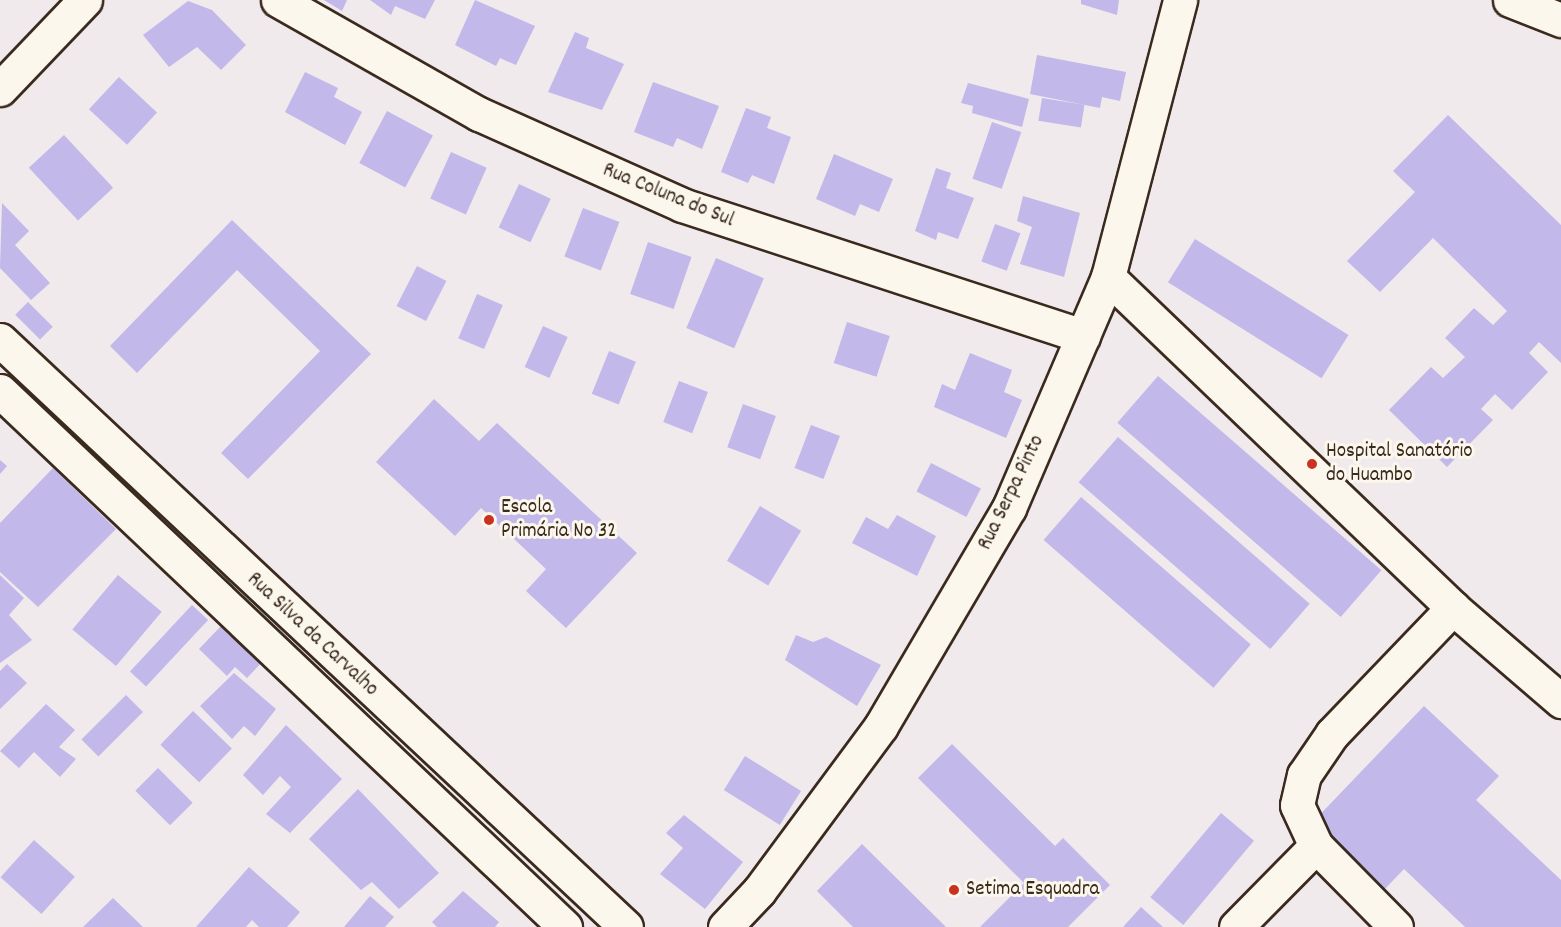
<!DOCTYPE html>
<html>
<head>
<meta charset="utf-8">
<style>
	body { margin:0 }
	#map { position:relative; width:1561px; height:927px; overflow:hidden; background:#f0eaec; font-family:Dekko,sans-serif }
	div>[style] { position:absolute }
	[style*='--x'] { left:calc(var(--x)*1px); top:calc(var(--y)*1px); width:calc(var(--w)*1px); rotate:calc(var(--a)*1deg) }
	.building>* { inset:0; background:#c2b8ea; transform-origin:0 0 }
	.roads { filter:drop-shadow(2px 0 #3b2a1e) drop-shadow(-2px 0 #3b2a1e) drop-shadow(0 2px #3b2a1e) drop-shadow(0 -2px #3b2a1e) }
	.minor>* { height:33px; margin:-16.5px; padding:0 16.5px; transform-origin:16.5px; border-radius:16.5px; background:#fbf7ec }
	.major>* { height:33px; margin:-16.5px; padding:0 16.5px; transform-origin:16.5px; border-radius:16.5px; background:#fbf7ec }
	.dots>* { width:16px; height:16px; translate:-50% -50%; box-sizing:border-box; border:3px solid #fbf7ec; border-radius:50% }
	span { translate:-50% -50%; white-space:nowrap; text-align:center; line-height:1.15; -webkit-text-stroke:6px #fbf7ec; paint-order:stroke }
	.street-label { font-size:21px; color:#3b2a1e }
	.poi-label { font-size:21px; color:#3b2a1e }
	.left { translate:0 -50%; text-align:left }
</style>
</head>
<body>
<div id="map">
	<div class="building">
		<i style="clip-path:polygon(324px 0,347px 0,342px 11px)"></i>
		<i style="clip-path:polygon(370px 0,435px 0,425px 19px,395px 6px,391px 15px)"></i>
		<i style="clip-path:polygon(475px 0,535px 26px,516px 65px,500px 58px,496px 66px,455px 45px)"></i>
		<i style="clip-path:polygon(1081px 0,1119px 0,1117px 15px,1081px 4px)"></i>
		<i style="clip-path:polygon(188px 1px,212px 10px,246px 45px,221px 70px,197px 47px,169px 67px,143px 35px)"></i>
		<i style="clip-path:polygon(575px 32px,589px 38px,586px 48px,624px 64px,602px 110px,548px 92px)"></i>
		<i style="clip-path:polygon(1037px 55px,1126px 72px,1120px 101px,1102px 97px,1100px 108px,1030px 94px)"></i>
		<i style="clip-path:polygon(305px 72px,338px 88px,334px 97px,362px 112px,345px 145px,285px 112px)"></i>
		<i style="left:119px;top:77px;width:52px;height:44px;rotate:43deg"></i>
		<i style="clip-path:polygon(653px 82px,719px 106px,702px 149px,677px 138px,673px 147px,634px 132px)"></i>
		<i style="clip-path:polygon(968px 83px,1029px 99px,1022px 127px,972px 113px,973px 106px,961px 103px)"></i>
		<i style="left:1042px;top:98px;width:43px;height:23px;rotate:9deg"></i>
		<i style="clip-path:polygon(746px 108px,771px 117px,767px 128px,791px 137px,774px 184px,752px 175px,748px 183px,721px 172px)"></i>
		<i style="left:387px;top:111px;width:52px;height:59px;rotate:28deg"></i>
		<i style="clip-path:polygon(1448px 115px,1561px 225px,1561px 363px,1539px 342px,1529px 353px,1548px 372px,1512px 410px,1495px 394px,1481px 409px,1493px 420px,1447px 467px,1389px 410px,1431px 367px,1443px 378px,1465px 357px,1445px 338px,1474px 308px,1493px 325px,1507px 311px,1433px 238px,1380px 292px,1347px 261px,1415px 192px,1393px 171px)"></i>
		<i style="left:992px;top:122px;width:31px;height:60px;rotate:19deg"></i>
		<i style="left:64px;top:135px;width:72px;height:48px;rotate:47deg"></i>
		<i style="left:451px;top:152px;width:39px;height:51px;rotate:24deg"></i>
		<i style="clip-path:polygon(834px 154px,893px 179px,879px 212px,860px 204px,855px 216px,816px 199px)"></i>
		<i style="clip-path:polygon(936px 168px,951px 173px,946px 188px,974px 198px,958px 239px,938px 232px,936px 240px,915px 231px)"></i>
		<i style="left:519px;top:184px;width:35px;height:48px;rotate:25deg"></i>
		<i style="clip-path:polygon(1023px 196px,1080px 213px,1064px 277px,1020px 264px,1032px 227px,1017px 221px)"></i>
		<i style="clip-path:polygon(2px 203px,29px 231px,15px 245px,50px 283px,31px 300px,0 268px)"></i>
		<i style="left:583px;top:208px;width:39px;height:52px;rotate:21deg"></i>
		<i style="clip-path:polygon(232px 220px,371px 354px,248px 479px,221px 453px,320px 351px,237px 270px,137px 373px,110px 346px)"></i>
		<i style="left:995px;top:224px;width:27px;height:40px;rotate:20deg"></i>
		<i style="left:1195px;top:239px;width:181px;height:51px;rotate:32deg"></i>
		<i style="left:648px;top:242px;width:46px;height:55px;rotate:19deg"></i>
		<i style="left:716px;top:258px;width:52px;height:76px;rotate:23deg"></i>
		<i style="left:417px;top:266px;width:33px;height:45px;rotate:27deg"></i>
		<i style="left:477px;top:294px;width:28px;height:48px;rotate:23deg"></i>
		<i style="left:28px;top:302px;width:35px;height:18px;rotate:45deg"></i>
		<i style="left:847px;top:322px;width:45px;height:43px;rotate:18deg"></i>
		<i style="left:543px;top:326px;width:27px;height:45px;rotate:24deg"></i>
		<i style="left:609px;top:351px;width:29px;height:46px;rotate:22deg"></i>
		<i style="clip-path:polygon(970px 353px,1012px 370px,1004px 392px,1022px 400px,1006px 438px,934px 407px,942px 384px,955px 390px)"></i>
		<i style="left:1158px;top:376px;width:296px;height:62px;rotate:41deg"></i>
		<i style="left:679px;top:381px;width:31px;height:44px;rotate:21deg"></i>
		<i style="clip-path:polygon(434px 399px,479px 441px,497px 423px,637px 553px,566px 628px,526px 591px,546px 569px,481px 508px,455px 536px,376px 462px)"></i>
		<i style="left:743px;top:404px;width:35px;height:46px;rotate:20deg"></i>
		<i style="left:811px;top:425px;width:31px;height:46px;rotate:21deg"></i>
		<i style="left:1118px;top:437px;width:254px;height:60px;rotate:41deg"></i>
		<i style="clip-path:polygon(0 460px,7px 466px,0 474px)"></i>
		<i style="left:931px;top:463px;width:56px;height:32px;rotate:27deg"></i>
		<i style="clip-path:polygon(53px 468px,116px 529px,38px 607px,0 572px,0 523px)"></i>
		<i style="left:1081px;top:497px;width:225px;height:57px;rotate:41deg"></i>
		<i style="left:760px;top:506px;width:48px;height:64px;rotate:31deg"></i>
		<i style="clip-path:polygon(897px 515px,936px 536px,917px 576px,852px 543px,866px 517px,888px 529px)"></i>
		<i style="clip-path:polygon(0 575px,24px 598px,9px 615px,32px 640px,0 663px)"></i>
		<i style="left:118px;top:575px;width:57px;height:71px;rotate:40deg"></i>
		<i style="left:192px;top:605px;width:22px;height:91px;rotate:43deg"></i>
		<i style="clip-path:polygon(222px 625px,262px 662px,247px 678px,235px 667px,227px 676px,199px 649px)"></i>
		<i style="clip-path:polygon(796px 635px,813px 642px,826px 637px,881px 665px,857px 706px,785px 660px)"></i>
		<i style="clip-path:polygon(7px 664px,27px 683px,0 709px,0 671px)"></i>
		<i style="clip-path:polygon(234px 673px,276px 709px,255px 736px,244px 726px,232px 739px,200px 706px)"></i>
		<i style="left:126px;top:695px;width:24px;height:63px;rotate:45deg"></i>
		<i style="clip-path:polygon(46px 704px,75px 730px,59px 747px,76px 759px,60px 777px,34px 752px,19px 768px,0 751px)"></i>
		<i style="clip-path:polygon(1424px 706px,1499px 776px,1476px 800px,1561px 880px,1561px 927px,1465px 927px,1404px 869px,1380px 894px,1309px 826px)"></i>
		<i style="left:193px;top:711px;width:54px;height:47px;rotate:44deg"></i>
		<i style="clip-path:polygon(286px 725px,342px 779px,290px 833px,266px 814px,291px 787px,280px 776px,263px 795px,243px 775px)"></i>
		<i style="clip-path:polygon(952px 744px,1055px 846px,1063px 838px,1110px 885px,1068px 927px,980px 927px,1024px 883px,918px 778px)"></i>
		<i style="left:745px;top:756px;width:66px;height:40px;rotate:32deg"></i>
		<i style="left:158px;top:768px;width:49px;height:32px;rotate:45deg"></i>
		<i style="clip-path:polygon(358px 789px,439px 873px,399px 909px,372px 882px,361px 890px,309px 839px)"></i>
		<i style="left:1221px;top:813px;width:43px;height:110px;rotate:40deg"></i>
		<i style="clip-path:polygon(684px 815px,743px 862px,705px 909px,660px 874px,683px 848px,666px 833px)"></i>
		<i style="left:34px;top:840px;width:55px;height:50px;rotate:42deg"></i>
		<i style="clip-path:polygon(862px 844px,946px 927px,853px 927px,817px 891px)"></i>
		<i style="clip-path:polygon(249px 867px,300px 912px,287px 927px,259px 927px,252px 920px,246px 927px,196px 927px)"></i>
		<i style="clip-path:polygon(463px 891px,499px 922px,495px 927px,437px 927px,432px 922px)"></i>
		<i style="clip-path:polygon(370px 896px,394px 917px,385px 927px,344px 927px)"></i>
		<i style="clip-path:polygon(113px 898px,143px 927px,83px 927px)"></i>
		<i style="clip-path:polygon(1141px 907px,1163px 927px,1123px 927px)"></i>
	</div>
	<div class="roads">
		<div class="minor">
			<i style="--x:278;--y:0;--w:231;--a:29.6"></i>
			<i style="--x:479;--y:114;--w:222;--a:24.1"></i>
			<i style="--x:682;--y:205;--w:422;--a:18.1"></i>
			<i style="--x:1510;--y:0;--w:55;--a:21.4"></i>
			<i style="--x:1108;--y:277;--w:478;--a:43.8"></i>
			<i style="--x:0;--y:340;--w:858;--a:43.16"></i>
			<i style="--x:0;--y:391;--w:779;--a:43.49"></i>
			<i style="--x:725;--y:927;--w:50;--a:-46.6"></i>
			<i style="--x:759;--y:891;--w:205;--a:-53.5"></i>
			<i style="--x:881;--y:726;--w:253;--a:-59.6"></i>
			<i style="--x:1009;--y:508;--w:251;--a:-66.8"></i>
			<i style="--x:1108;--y:277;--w:286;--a:-75.4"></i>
			<i style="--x:1236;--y:927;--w:114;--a:-45.4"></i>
			<i style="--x:1396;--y:927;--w:114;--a:-134.6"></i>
			<i style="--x:1316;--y:846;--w:45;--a:-114.9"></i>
			<i style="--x:1297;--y:805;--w:31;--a:-77"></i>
			<i style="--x:1304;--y:775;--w:50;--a:-55.7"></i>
			<i style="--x:1332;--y:734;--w:175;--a:-46.2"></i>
			<i style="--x:1453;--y:608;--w:143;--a:40.7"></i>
		</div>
		<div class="major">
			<i style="--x:0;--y:89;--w:123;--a:-46.3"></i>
		</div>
	</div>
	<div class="dots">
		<i style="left:1312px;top:464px;background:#c8321e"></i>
		<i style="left:489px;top:520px;background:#c8321e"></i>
		<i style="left:954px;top:890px;background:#c8321e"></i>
	</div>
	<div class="street-label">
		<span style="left:668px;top:196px;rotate:22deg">Rua Coluna do Sul</span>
		<span style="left:1012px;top:493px;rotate:-64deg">Rua Serpa Pinto</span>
		<span style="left:312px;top:635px;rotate:43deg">Rua Silva da Carvalho</span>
	</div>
	<div class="poi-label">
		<span class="left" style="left:1326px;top:464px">Hospital Sanatório<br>do Huambo</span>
		<span class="left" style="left:501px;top:520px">Escola<br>Primária No 32</span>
		<span class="left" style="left:966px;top:890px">Setima Esquadra</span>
	</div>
</div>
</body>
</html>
